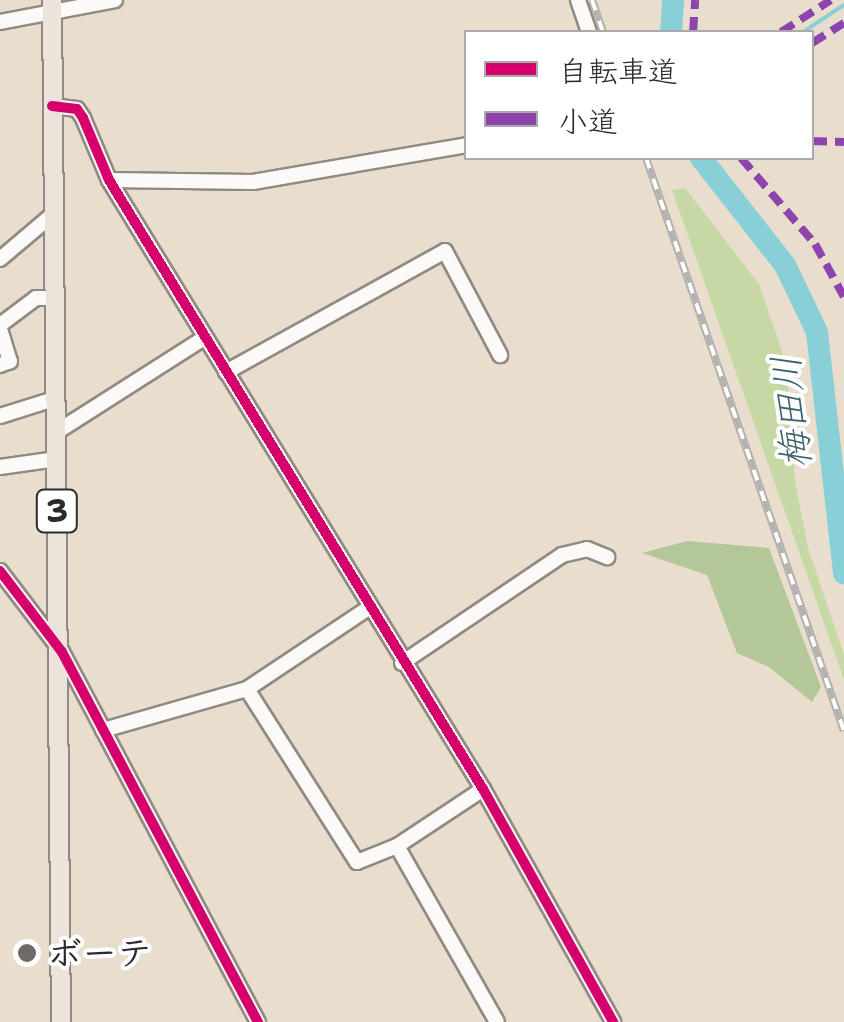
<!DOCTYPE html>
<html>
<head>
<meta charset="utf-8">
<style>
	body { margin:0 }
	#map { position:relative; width:844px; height:1022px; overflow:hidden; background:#e9dece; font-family:"Shantell Sans","Klee One",sans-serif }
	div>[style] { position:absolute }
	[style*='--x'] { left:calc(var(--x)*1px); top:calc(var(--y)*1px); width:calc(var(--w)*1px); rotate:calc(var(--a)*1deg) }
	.green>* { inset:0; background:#c6d8a3 }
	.forest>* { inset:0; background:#b3c799 }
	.stream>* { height:4px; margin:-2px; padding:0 2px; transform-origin:2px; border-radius:2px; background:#89cfd8 }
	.river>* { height:22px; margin:-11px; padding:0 11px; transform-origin:11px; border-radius:11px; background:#89cfd8 }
	.roads { filter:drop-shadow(2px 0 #908a82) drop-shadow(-2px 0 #908a82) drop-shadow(0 2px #908a82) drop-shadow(0 -2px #908a82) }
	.minor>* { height:14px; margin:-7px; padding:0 7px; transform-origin:7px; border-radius:7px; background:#fcfaf8 }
	.major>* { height:18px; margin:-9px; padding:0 9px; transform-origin:9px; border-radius:9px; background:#ece4db }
	.rail>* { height:8px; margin-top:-4px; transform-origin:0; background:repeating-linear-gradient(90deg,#fff 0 11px,#b3b2af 0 22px); box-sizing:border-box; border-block:2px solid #b3b2af }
	.quiet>* { height:8px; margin-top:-4px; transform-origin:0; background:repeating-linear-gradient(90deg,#8e44ad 0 15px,transparent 0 23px) }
	.cycleway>* { height:10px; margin:-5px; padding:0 5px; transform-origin:5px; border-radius:5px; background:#d6006c }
	.dots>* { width:28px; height:28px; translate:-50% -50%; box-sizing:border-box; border:5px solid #fff; border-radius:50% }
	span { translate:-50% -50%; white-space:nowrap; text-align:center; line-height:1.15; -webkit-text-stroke:8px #fff; paint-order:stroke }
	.shield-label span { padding:2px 8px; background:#fff; border:2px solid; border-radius:8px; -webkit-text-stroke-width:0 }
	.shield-label { font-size:32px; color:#2b2b2b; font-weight:700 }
	.poi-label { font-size:35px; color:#2b2b2b; font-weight:700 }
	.left { translate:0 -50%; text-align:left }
	.water-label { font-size:38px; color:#3e6269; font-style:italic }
	.legend { position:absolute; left:464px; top:30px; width:350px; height:130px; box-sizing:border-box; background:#fff; border:2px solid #aaa; margin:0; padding:12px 18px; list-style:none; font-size:30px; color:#2b2b2b }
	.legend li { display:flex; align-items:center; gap:20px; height:50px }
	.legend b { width:50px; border:2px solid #aaa }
</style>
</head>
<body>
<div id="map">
	<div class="green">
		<i style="clip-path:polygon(685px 188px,759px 284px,786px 363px,795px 481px,808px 548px,844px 655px,844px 680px,672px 190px)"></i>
	</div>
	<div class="forest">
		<i style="clip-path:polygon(687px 541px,769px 548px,821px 687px,812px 702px,769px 667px,737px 653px,707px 575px,642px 553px)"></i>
	</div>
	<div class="stream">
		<i style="--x:803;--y:32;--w:49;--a:-33.4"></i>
	</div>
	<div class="river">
		<i style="--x:671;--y:32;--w:32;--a:-86"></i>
		<i style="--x:701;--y:158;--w:136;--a:51.9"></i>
		<i style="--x:785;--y:265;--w:74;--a:64.5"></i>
		<i style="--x:817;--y:332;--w:243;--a:83.6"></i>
	</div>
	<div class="roads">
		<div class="minor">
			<i style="--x:578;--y:0;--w:34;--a:71"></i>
			<i style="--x:0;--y:22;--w:117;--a:-10.8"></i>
			<i style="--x:52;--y:106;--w:25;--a:7"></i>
			<i style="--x:77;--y:109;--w:11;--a:56"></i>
			<i style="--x:83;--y:118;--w:67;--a:67.2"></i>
			<i style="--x:109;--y:180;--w:715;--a:58.45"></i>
			<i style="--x:483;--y:789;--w:267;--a:60.8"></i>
			<i style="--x:109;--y:180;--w:144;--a:0.8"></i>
			<i style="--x:253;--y:182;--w:217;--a:-9.8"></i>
			<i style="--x:0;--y:259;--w:68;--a:-40.2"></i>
			<i style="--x:0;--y:325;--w:45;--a:-36.9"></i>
			<i style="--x:36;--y:298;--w:17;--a:0"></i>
			<i style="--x:0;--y:329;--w:34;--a:73"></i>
			<i style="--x:10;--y:361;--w:11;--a:158"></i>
			<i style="--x:226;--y:372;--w:250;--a:-28.9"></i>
			<i style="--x:445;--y:251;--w:118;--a:62.1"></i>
			<i style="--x:0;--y:416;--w:57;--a:-17.5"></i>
			<i style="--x:55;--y:433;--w:177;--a:-32.5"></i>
			<i style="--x:0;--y:467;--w:57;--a:-8.1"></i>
			<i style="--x:0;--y:571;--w:102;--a:52.6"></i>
			<i style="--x:62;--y:652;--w:419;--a:62.1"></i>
			<i style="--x:402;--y:663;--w:193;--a:-34"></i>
			<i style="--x:562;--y:555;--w:26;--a:-13"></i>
			<i style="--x:587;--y:549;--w:22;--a:22"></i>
			<i style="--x:247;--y:689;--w:205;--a:57.6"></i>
			<i style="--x:357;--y:862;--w:43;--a:-21.8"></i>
			<i style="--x:397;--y:846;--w:103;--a:-33.5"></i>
			<i style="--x:103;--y:730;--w:150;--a:-15.9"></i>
			<i style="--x:247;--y:689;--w:144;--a:-33.7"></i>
			<i style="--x:397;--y:846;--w:202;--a:60.4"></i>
		</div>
		<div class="major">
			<i style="--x:52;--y:0;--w:1022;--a:89.5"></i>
		</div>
	</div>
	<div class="rail">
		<i style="--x:592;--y:0;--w:34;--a:71"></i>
		<i style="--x:646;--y:158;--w:606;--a:70.94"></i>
	</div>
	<div class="quiet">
		<i style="--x:693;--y:32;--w:32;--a:-86"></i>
		<i style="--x:781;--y:32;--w:59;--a:-32.6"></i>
		<i style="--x:812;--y:43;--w:38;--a:-32"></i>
		<i style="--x:812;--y:141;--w:32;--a:2"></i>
		<i style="--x:741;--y:158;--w:113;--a:49.3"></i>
		<i style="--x:815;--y:244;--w:60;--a:61.3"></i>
	</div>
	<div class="cycleway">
		<i style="--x:52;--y:106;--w:25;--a:7"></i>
		<i style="--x:77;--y:109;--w:11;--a:56"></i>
		<i style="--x:83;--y:118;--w:67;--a:67.2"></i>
		<i style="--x:109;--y:180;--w:715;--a:58.45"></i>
		<i style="--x:483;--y:789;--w:267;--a:60.8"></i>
		<i style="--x:0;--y:571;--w:102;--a:52.6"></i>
		<i style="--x:62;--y:652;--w:419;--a:62.1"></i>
	</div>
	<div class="dots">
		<i style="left:27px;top:953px;background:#6e6a64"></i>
	</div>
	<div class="shield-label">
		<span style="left:57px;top:511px">3</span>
	</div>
	<div class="poi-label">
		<span class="left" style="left:47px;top:953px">ボーテ</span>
	</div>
	<div class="water-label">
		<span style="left:791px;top:412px;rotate:-96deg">梅田川</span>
	</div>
	<ul class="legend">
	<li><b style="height:12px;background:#d6006c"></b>自転車道</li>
	<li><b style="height:12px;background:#8e44ad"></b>小道</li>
	</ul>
</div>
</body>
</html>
